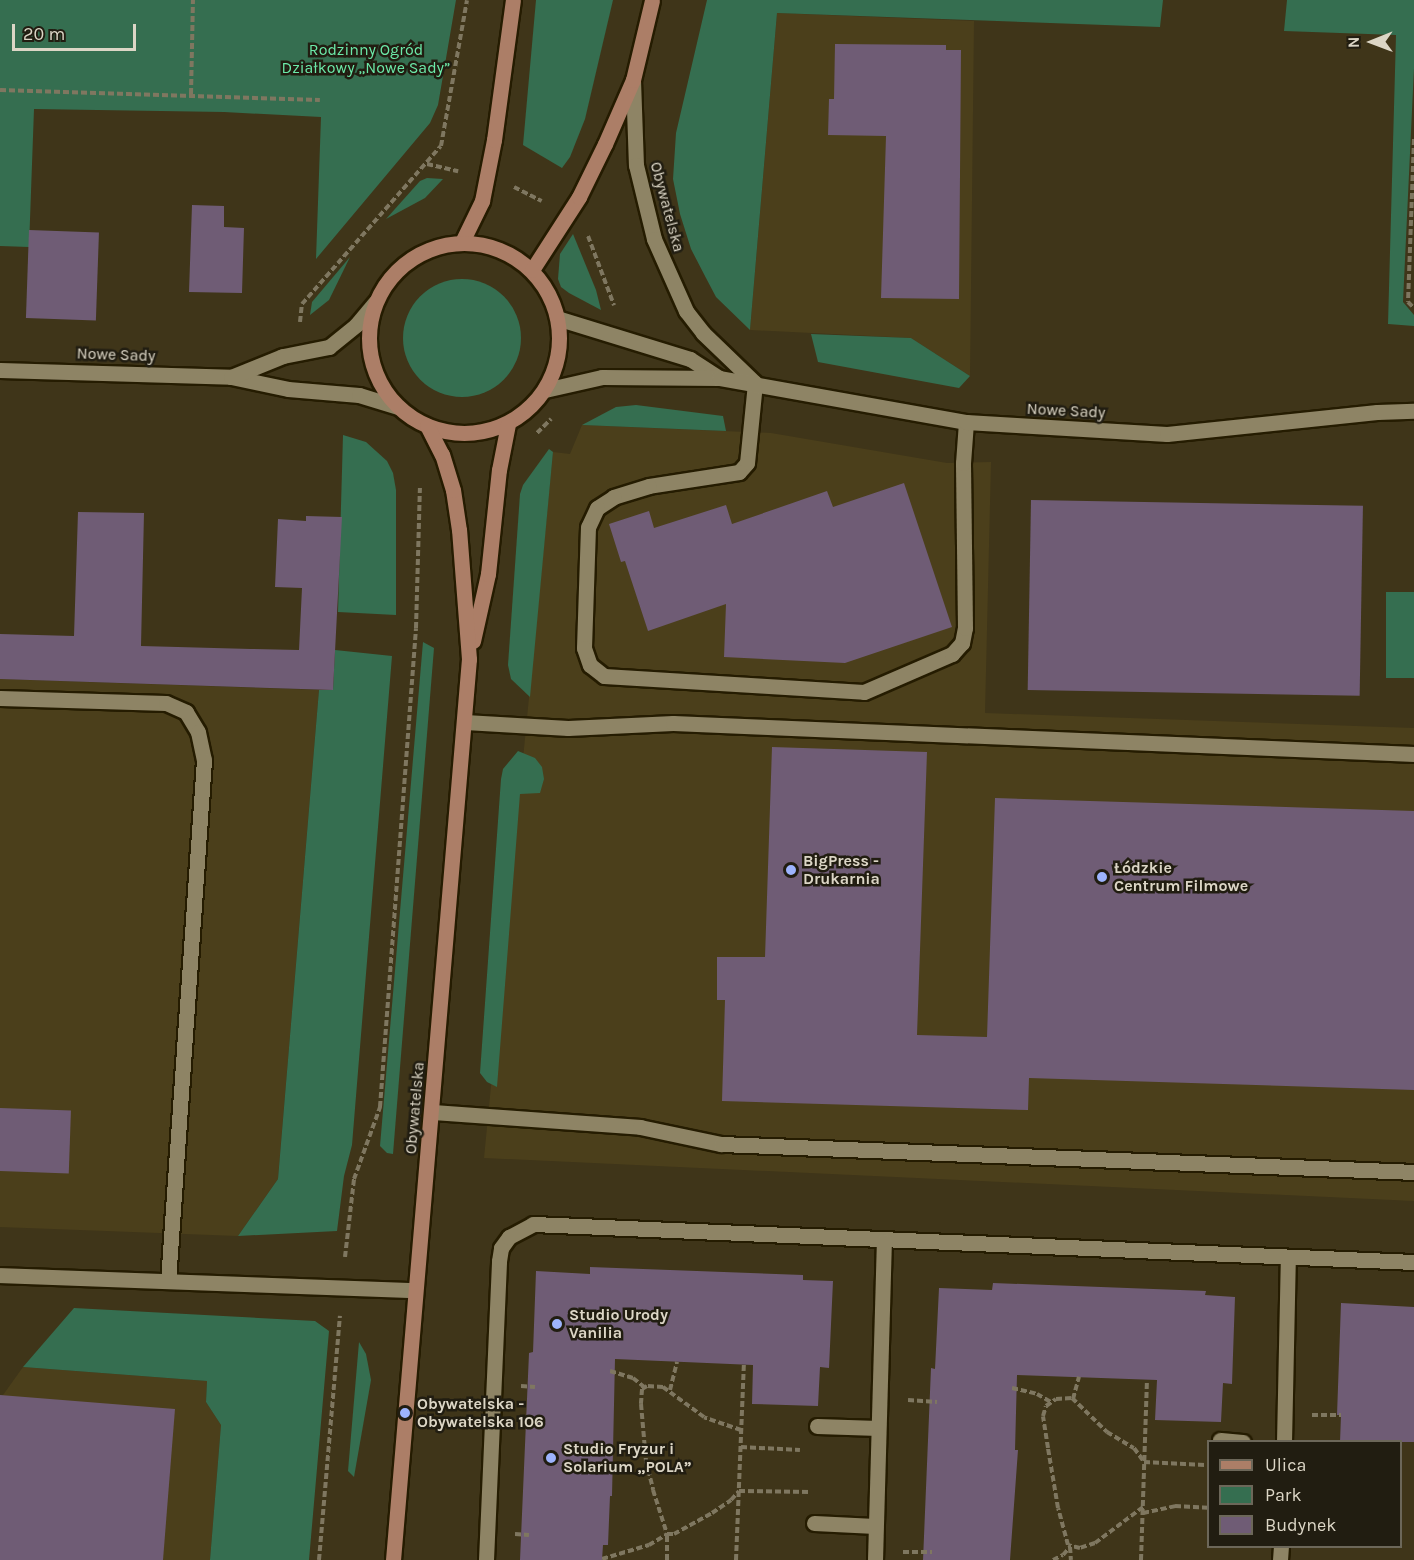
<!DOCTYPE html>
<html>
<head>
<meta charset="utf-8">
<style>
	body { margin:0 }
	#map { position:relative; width:1414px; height:1560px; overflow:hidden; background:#3f3519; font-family:Karla,sans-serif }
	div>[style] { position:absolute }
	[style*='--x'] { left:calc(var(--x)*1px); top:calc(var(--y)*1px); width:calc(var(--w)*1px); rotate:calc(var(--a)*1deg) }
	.built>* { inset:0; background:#4b3f1b }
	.green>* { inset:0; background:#356e50; transform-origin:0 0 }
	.round { border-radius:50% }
	.building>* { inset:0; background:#6f5c75; transform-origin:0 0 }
	.path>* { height:4px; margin-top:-2px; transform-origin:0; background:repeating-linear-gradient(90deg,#7f7760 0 6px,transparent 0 9px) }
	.roads { filter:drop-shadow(2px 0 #251c01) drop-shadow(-2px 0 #251c01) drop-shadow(0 2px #251c01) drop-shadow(0 -2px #251c01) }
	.minor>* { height:15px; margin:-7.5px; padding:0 7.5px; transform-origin:7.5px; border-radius:7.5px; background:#8e8465 }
	.major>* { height:15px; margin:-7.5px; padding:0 7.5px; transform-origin:7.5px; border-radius:7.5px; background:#ac7e67 }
	.major>.ring { margin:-7.5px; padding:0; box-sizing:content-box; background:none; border:15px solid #ac7e67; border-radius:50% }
	.dots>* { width:16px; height:16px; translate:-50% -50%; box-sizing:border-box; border:3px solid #211d11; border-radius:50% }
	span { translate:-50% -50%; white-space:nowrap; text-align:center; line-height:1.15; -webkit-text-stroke:5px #211d11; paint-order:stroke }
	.park-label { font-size:16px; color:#6ceaa9 }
	.street-label { font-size:16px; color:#dcd6c6 }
	.poi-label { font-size:16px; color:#dcd6c6; font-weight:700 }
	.left { translate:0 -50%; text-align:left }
	.legend { position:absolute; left:1207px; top:1440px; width:195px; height:108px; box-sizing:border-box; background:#211d11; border:2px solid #6c6759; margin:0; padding:8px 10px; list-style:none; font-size:18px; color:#dcd6c6 }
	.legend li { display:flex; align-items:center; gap:12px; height:30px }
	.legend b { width:30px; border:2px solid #6c6759 }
	.north { position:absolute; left:1342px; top:12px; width:60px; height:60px; -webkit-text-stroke:4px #211d11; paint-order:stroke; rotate:269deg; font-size:16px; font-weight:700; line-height:24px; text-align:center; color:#dcd6c6 }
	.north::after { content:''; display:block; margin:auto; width:21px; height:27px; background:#dcd6c6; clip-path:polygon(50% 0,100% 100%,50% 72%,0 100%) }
	.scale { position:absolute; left:12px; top:24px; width:124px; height:27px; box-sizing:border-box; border:3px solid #dcd6c6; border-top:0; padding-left:8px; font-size:18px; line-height:21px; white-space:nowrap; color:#dcd6c6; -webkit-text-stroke:4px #211d11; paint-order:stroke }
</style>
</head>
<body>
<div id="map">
	<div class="built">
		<i style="clip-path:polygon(777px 13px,974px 21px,970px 376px,911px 338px,750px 330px)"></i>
		<i style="clip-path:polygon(582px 425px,771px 433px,947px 463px,991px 462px,985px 713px,1414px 728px,1414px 1201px,484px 1158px,553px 452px,570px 454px)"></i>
		<i style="clip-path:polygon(0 679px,319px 690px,278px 1179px,238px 1236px,0 1227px)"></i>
		<i style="clip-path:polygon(23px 1367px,207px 1381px,206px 1402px,221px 1425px,210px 1560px,0 1560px,0 1395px,3px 1395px)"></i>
	</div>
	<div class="green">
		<i style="clip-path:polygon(0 0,456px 0,438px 105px,430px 123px,316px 259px,321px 117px,224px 112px,34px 109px,29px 247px,0 246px)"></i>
		<i style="clip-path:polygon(536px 0,613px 0,585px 119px,570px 157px,562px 168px,523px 145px)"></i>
		<i style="clip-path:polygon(707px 0,1163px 0,1160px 27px,777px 13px,750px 330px,716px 297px,706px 278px,691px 249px,680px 214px,673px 179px,676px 133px)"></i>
		<i style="clip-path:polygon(1287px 0,1414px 0,1414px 68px,1403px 302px,1414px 315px,1414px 326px,1388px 324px,1396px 35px,1284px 31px)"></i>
		<i style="clip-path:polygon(427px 178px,443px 179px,425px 198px,386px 219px,420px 181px)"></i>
		<i style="clip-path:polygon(573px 234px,596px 290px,601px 310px,569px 293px,561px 287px,558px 279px,560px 254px)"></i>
		<i style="clip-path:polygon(350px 257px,329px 300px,310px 315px,312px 302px)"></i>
		<i class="round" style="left:403px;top:279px;width:118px;height:118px"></i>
		<i style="clip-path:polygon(811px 334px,911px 338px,970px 376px,959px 388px,818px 362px)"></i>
		<i style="clip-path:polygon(636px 405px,723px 416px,726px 431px,582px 425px,616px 407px)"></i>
		<i style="clip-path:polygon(343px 435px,366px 442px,387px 461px,393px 473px,396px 490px,396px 615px,338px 612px)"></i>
		<i style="clip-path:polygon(549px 449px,553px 452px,530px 697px,511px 679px,508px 665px,520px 494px,523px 485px)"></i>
		<i style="left:1386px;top:592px;width:28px;height:86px"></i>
		<i style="clip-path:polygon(423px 642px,434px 648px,393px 1154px,387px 1153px,380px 1146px)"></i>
		<i style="clip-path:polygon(335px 650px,392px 656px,352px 1145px,344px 1176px,337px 1231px,238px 1236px,278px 1179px,319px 690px,333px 690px)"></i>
		<i style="clip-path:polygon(518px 751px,535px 758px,542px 767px,544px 779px,540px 793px,520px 794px,497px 1087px,487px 1082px,480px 1073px,501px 779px,503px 769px)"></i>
		<i style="clip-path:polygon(74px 1308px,315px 1321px,329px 1331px,309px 1560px,210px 1560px,221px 1425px,206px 1402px,207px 1381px,23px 1367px)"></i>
		<i style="clip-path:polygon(359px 1342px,366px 1354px,371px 1380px,354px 1477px,348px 1471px)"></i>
	</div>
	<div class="building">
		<i style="clip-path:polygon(835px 44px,946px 45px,946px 50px,961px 50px,959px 299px,881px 298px,886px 136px,828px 135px,829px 99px,834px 99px)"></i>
		<i style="clip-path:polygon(192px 205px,224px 206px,224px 227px,244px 228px,242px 293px,189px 292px)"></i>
		<i style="left:29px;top:230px;width:70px;height:88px;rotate:2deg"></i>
		<i style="clip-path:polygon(904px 483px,952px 627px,845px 663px,724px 657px,726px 604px,648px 631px,625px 561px,621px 562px,609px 524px,649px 511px,654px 528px,726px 505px,732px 524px,827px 491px,833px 507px)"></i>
		<i style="left:1031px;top:500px;width:332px;height:190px;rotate:1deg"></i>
		<i style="clip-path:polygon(78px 512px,144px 513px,141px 646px,251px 649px,299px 650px,302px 588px,275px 587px,278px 519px,306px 521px,306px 516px,342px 517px,333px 690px,0 679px,0 634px,74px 636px)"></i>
		<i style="clip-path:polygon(772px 747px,927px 752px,917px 1035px,987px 1037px,995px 798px,1414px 811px,1414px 1090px,1029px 1078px,1028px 1110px,722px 1101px,725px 1000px,717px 1000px,717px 957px,765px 957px)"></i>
		<i style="left:0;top:1108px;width:71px;height:63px;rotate:2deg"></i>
		<i style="clip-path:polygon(590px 1267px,803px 1275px,803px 1280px,833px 1281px,829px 1368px,820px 1367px,818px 1406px,752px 1404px,753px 1365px,615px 1359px,612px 1496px,610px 1496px,608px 1545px,603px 1545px,602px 1560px,520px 1560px,529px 1353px,533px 1352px,536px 1271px,590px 1274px)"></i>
		<i style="clip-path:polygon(993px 1283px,1206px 1291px,1205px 1295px,1235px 1297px,1232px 1384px,1223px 1383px,1221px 1422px,1155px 1420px,1157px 1380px,1017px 1375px,1015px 1450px,1018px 1450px,1010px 1560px,923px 1560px,931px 1368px,935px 1369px,939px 1288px,992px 1290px)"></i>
		<i style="clip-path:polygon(1341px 1303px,1414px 1307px,1414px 1442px,1340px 1442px,1341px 1415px,1337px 1415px)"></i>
		<i style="clip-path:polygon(0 1395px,175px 1409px,163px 1560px,0 1560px)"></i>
	</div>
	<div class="path">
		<i style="--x:0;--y:90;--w:320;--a:1.8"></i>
		<i style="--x:191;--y:94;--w:94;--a:-88.8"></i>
		<i style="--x:1414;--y:139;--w:163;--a:92.1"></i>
		<i style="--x:1408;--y:302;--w:8;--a:45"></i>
		<i style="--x:427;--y:164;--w:32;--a:13"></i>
		<i style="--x:514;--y:187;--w:31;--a:27"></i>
		<i style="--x:588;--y:236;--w:74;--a:69.4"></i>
		<i style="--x:300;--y:322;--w:18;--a:-84"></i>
		<i style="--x:302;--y:304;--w:210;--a:-48.7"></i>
		<i style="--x:441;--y:146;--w:148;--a:-79.9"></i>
		<i style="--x:537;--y:433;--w:20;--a:-45"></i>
		<i style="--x:345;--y:1257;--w:79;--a:-83.4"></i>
		<i style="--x:354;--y:1179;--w:77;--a:-70.1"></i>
		<i style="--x:380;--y:1107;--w:480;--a:-85.7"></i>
		<i style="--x:416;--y:628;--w:140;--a:-88.4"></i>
		<i style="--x:610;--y:1371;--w:24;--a:17"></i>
		<i style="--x:633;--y:1378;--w:14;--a:39"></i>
		<i style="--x:521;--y:1386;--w:14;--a:4"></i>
		<i style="--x:1012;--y:1388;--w:26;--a:13"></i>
		<i style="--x:1037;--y:1394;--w:16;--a:30"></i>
		<i style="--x:670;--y:1390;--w:29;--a:-76"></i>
		<i style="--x:1073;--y:1399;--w:23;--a:-75"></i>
		<i style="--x:908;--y:1400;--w:29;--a:4"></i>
		<i style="--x:1312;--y:1415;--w:29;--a:0"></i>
		<i style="--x:741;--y:1430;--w:39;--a:-161"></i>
		<i style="--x:704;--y:1417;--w:51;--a:-143.8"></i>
		<i style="--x:663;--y:1387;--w:16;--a:-176"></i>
		<i style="--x:647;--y:1386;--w:6;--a:149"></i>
		<i style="--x:642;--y:1389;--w:15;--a:94"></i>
		<i style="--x:641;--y:1404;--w:57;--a:85"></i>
		<i style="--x:646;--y:1461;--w:30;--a:76"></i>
		<i style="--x:653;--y:1490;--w:46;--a:72.3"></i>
		<i style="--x:667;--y:1534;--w:7;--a:0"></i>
		<i style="--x:674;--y:1534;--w:43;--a:-28.9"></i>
		<i style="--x:712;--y:1513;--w:23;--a:-34"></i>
		<i style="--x:731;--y:1500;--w:12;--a:-48"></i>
		<i style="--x:739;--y:1491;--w:71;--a:0.8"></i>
		<i style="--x:741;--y:1447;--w:59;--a:2.9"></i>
		<i style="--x:1143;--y:1507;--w:60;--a:143.1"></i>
		<i style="--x:1095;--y:1543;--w:16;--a:162"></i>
		<i style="--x:1080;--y:1548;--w:12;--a:-166"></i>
		<i style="--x:1068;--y:1545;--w:38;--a:-105"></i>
		<i style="--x:1058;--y:1508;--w:61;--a:-99.5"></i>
		<i style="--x:1048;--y:1448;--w:32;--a:-99"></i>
		<i style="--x:1043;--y:1416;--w:10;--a:-73"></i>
		<i style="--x:1046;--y:1406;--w:12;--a:-35"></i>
		<i style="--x:1056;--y:1399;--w:16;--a:-4"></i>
		<i style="--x:1072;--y:1398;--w:49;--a:44.2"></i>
		<i style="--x:1107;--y:1432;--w:31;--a:31"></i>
		<i style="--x:1134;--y:1448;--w:17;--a:54"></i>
		<i style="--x:1144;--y:1462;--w:61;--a:2.8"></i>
		<i style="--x:1143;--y:1513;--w:33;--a:-12"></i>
		<i style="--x:1175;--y:1506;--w:33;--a:3"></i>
		<i style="--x:515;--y:1534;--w:14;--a:4"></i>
		<i style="--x:1070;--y:1547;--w:13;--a:86"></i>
		<i style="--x:903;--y:1552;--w:29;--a:0"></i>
		<i style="--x:602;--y:1559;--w:49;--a:-16.6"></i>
		<i style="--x:649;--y:1545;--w:21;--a:-31"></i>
		<i style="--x:319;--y:1560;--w:245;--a:-85.1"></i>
		<i style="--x:667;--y:1560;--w:26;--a:-90"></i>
		<i style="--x:736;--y:1560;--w:196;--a:-87.7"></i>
		<i style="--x:1053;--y:1560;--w:11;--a:-27"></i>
		<i style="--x:1063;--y:1555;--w:11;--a:-49"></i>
		<i style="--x:1141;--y:1560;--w:180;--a:-88.1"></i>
	</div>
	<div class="roads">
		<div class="minor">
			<i style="--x:633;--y:80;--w:85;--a:88"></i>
			<i style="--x:636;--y:165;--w:76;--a:76.3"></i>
			<i style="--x:654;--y:239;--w:79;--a:66"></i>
			<i style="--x:686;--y:311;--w:28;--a:52"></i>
			<i style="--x:703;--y:333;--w:72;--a:43.9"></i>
			<i style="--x:560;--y:319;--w:136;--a:17.1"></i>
			<i style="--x:690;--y:359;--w:35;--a:33"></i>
			<i style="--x:0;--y:370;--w:231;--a:1.7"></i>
			<i style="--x:231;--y:377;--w:58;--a:11.9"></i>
			<i style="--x:288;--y:389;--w:71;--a:4.8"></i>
			<i style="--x:359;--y:395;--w:41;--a:17.1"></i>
			<i style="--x:231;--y:377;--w:56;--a:-22"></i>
			<i style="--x:283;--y:356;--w:47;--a:-11.1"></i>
			<i style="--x:329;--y:347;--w:35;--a:-39"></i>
			<i style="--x:356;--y:325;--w:30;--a:-50"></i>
			<i style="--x:755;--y:383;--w:80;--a:95.7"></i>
			<i style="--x:747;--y:463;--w:12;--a:132"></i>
			<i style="--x:739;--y:472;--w:91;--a:171.2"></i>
			<i style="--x:649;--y:486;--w:37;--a:163"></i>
			<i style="--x:614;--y:497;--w:20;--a:147"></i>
			<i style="--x:597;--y:508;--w:21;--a:115"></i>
			<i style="--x:588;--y:527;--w:121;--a:91.9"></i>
			<i style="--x:584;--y:648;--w:18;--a:71"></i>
			<i style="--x:590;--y:665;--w:18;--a:38"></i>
			<i style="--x:604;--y:676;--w:260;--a:3.5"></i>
			<i style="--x:864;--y:692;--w:96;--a:-23.4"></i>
			<i style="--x:952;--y:654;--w:15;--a:-48"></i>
			<i style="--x:962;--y:643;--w:15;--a:-79"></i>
			<i style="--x:965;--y:628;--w:165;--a:-90.7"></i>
			<i style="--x:963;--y:463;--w:41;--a:-85.8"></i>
			<i style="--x:545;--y:390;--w:58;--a:-12.8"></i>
			<i style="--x:602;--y:377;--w:117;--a:0.5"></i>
			<i style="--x:719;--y:378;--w:251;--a:10.1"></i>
			<i style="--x:966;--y:422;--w:201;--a:3.4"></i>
			<i style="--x:1167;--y:434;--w:211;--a:-6"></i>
			<i style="--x:1377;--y:412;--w:37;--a:-2"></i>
			<i style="--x:0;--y:698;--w:166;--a:1.7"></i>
			<i style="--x:166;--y:703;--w:22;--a:24"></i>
			<i style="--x:186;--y:712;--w:23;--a:59"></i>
			<i style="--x:198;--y:732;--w:29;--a:78"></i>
			<i style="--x:204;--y:760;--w:522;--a:93.95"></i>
			<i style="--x:465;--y:722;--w:103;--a:3.3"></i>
			<i style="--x:568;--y:728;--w:105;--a:-2.7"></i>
			<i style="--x:673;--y:723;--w:742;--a:2.4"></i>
			<i style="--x:433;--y:1112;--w:208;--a:4.1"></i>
			<i style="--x:640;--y:1127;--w:83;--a:11.9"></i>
			<i style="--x:721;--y:1144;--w:694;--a:2.31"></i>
			<i style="--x:0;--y:1275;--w:415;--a:2.1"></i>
			<i style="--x:817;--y:1426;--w:61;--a:1.9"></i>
			<i style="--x:1220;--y:1440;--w:23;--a:5"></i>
			<i style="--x:1284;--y:1442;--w:185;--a:-88.8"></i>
			<i style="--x:814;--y:1523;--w:61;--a:2.8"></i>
			<i style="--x:486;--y:1560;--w:299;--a:-87.5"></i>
			<i style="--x:499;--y:1261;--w:13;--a:-81"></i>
			<i style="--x:501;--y:1248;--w:14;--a:-54"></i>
			<i style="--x:509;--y:1237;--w:27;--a:-28"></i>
			<i style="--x:533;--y:1224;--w:882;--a:2.47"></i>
			<i style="--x:875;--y:1560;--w:319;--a:-88.4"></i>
			<i style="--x:1280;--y:1560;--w:14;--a:-86"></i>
		</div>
		<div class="major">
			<i style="--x:462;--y:242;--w:46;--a:-64"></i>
			<i style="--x:482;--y:201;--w:62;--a:-78.9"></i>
			<i style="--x:494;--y:140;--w:141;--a:-82.3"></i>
			<i class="ring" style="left:369px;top:243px;width:175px;height:175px"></i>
			<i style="--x:532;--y:270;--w:87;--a:-57.2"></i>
			<i style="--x:579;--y:197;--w:59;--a:-63.9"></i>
			<i style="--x:605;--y:144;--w:70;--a:-66.4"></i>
			<i style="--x:633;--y:80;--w:82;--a:-76.6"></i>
			<i style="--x:473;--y:641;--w:69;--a:-77.4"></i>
			<i style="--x:488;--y:574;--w:105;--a:-84"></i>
			<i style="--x:499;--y:470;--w:47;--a:-78.9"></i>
			<i style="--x:393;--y:1560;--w:904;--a:-85.18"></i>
			<i style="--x:469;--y:659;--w:129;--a:-94.4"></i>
			<i style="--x:459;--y:530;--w:40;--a:-98.5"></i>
			<i style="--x:453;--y:490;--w:37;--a:-107"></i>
			<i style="--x:442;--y:455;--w:33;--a:-117"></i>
		</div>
	</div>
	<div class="dots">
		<i style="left:791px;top:870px;background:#9db4fd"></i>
		<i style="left:1102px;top:877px;background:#9db4fd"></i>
		<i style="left:557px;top:1324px;background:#9db4fd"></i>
		<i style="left:405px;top:1413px;background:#9db4fd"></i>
		<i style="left:551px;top:1458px;background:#9db4fd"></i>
	</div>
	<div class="park-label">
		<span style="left:366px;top:59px">Rodzinny Ogród<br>Działkowy „Nowe Sady”</span>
	</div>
	<div class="street-label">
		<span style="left:667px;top:207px;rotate:75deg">Obywatelska</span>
		<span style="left:116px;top:355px;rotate:2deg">Nowe Sady</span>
		<span style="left:1066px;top:411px;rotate:3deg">Nowe Sady</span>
		<span style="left:415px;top:1108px;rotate:-85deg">Obywatelska</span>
	</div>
	<div class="poi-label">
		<span class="left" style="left:803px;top:870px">BigPress -<br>Drukarnia</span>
		<span class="left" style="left:1114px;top:877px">Łódzkie<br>Centrum Filmowe</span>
		<span class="left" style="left:569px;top:1324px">Studio Urody<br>Vanilia</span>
		<span class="left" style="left:417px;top:1413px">Obywatelska -<br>Obywatelska 106</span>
		<span class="left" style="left:563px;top:1458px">Studio Fryzur i<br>Solarium „POLA”</span>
	</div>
	<ul class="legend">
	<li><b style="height:8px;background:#ac7e67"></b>Ulica</li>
	<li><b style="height:16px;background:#356e50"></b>Park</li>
	<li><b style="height:16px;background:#6f5c75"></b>Budynek</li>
	</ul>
	<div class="north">N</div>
	<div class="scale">20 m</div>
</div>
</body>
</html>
